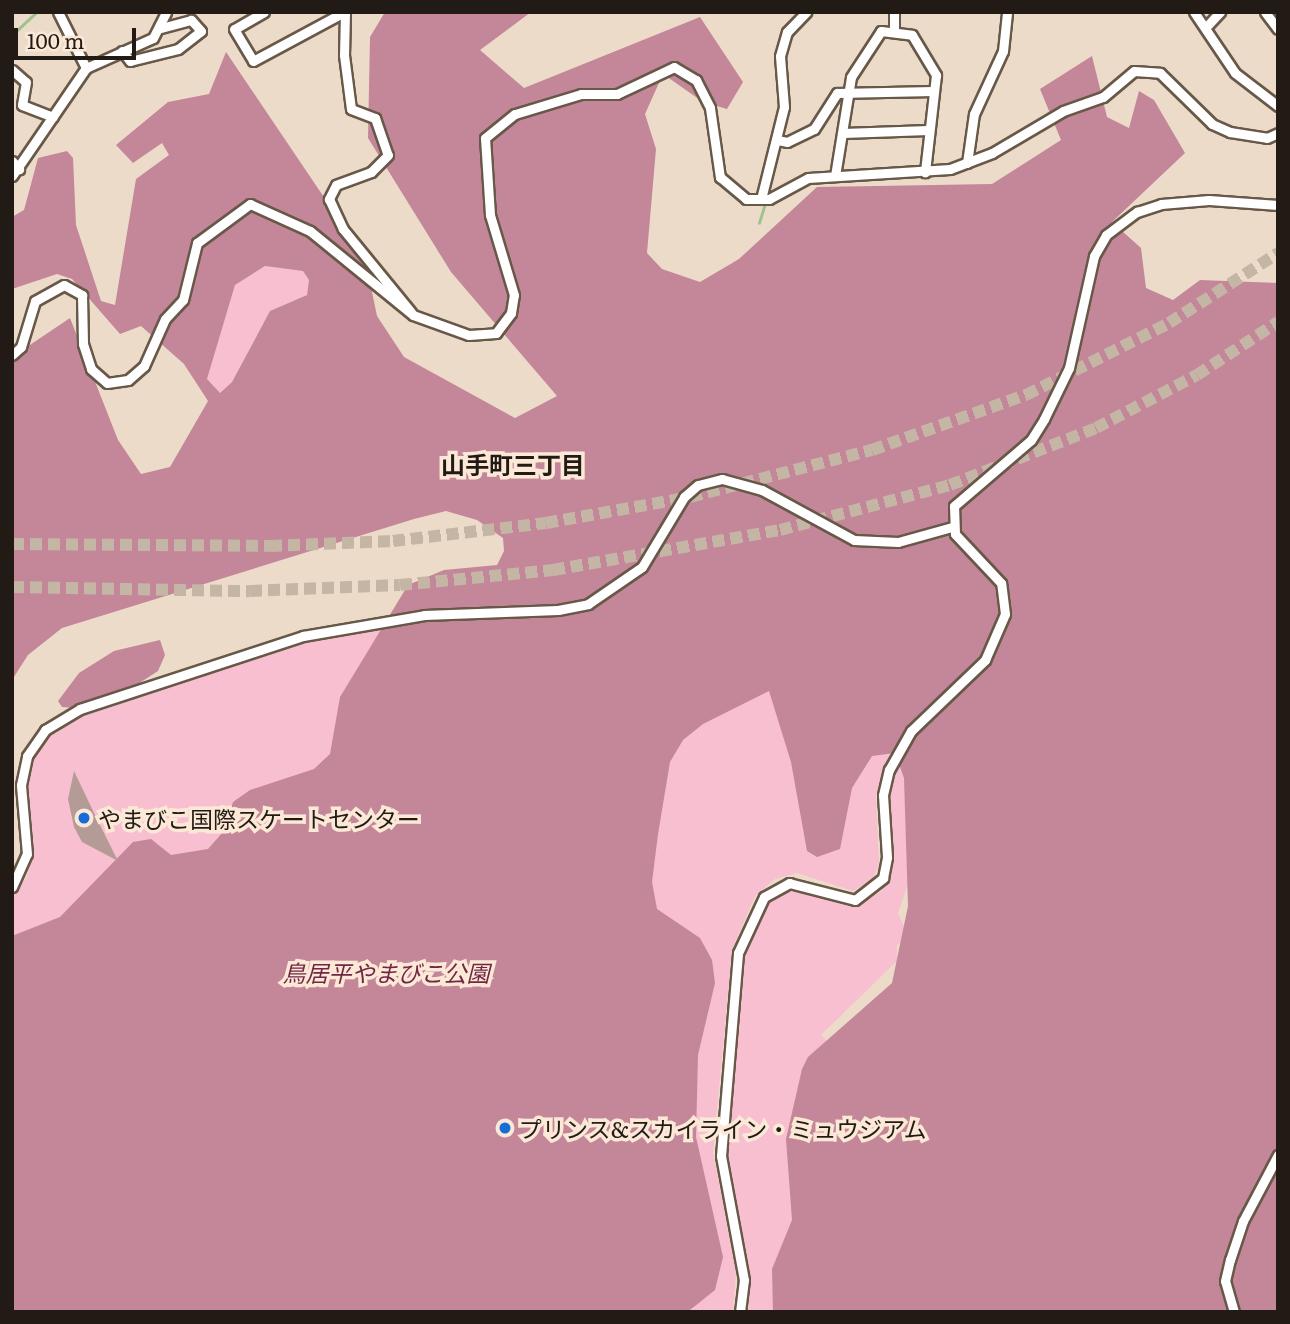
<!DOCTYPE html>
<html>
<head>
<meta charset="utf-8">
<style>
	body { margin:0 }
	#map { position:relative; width:1290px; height:1324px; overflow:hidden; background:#eddbc9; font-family:Literata,"Noto Sans JP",serif }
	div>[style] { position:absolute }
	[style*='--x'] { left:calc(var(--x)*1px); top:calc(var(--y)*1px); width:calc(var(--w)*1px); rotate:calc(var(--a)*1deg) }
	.green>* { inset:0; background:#f7bfd0 }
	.forest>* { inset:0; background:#c48699 }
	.stream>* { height:2.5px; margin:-1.25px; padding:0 1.25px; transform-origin:1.25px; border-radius:1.25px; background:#a0c28e }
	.building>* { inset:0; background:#b59b96 }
	.highway-tunnel>* { height:12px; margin-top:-6px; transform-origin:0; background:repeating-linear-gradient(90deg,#c4b5a5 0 12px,transparent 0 18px) }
	.roads { filter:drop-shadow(2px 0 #685848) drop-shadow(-2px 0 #685848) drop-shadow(0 2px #685848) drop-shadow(0 -2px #685848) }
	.minor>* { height:9px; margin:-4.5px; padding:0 4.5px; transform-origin:4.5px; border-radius:4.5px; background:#fff }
	.dots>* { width:19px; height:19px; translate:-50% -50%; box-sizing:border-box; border:4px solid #fbe8d6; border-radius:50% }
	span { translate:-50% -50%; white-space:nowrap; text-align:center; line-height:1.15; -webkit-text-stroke:7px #fbe8d6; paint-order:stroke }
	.poi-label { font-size:23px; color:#221b15 }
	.left { translate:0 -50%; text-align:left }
	.park-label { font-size:23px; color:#722645; font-style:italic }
	.neighbourhood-label { font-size:24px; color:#221b15; font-weight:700 }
	.frame { position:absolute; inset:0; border:14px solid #221b15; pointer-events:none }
	.scale { position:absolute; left:14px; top:28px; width:122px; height:32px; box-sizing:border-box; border:4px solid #221b15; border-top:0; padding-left:9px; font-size:21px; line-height:24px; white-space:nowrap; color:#221b15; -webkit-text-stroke:5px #fbe8d6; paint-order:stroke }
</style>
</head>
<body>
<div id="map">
	<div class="green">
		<i style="clip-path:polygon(265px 266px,303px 271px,309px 280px,307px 295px,270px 311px,232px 382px,220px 393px,207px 379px,235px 285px)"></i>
		<i style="clip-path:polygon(588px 609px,894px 742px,876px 796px,879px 864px,873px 879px,853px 891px,797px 873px,775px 879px,755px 896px,732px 950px,713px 1152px,736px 1273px,733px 1312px,12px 1312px,12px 896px,27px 877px,33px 848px,26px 797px,30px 764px,48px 734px,82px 714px,285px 646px,415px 622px)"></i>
		<i style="clip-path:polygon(902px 755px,914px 866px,898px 913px,909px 938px,897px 945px,897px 961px,821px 1035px,879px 1094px,837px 1312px,748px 1312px,750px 1272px,725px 1148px,741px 959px,772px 899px,783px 892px,803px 892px,854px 906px,882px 891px,892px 866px,889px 794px)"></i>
	</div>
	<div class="forest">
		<i style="clip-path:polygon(evenodd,385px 12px,531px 12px,480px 50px,524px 88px,700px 17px,743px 82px,727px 109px,703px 102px,663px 74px,645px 114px,656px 149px,647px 253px,662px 269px,700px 282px,739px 259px,817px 187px,992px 184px,1061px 140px,1040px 89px,1092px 56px,1107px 117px,1129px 128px,1139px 91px,1154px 100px,1185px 153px,1112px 222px,1141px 248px,1146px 288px,1173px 300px,1200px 280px,1278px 283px,1278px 1312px,773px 1312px,772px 1269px,792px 1220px,786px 1139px,802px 1069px,808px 1057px,892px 983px,908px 906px,904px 778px,895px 753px,872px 756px,852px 788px,840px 849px,817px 857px,807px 851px,791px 762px,769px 691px,703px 724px,683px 740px,670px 762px,658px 834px,652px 882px,657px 909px,700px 938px,712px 960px,715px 983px,698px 1055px,696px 1137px,723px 1257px,715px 1290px,695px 1306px,687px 1312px,12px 1312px,12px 936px,60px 917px,133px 842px,151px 839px,171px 855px,208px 849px,223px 832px,233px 802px,250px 790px,314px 769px,330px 754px,340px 697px,408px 585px,444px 570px,497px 565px,504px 551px,503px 538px,477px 520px,446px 511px,414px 519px,62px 628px,28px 655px,12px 680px,12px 357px,70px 318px,118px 440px,141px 474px,170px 467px,208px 401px,184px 364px,141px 326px,120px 334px,72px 279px,57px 274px,12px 289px,12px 217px,24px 210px,38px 158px,67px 151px,73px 158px,76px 225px,101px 301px,115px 305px,136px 179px,169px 155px,162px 143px,133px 163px,116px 145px,168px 102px,209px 94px,226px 52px,365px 258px,377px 316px,404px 357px,515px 418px,557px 396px,451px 272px,368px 138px,370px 37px,385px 12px,265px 266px,303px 271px,309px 280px,307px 295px,270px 311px,232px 382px,220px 393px,207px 379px,235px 285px,265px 266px)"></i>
		<i style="clip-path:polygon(160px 640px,165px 655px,158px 671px,124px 693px,76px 708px,62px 707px,58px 701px,79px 673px,114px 651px)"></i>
	</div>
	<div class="stream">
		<i style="--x:12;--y:35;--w:34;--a:-43"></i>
		<i style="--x:785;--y:52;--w:53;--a:86.8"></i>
		<i style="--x:767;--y:196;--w:87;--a:-76.8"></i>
		<i style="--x:759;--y:223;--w:21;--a:-73"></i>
	</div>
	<div class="building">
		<i style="clip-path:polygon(74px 771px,95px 815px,118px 861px,82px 842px,74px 827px,68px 799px)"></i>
	</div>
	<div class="highway-tunnel">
		<i style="--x:12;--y:544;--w:258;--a:0.4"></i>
		<i style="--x:270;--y:546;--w:123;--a:-2.3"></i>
		<i style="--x:393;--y:541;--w:154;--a:-6.7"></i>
		<i style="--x:546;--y:523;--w:146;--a:-10.2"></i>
		<i style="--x:690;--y:497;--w:188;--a:-14.5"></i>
		<i style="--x:872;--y:450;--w:164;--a:-19.7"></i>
		<i style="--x:1026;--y:395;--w:160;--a:-26.7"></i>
		<i style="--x:1169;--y:323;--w:130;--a:-32.7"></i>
		<i style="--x:12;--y:587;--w:238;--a:1"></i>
		<i style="--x:250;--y:591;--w:150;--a:-2.3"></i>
		<i style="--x:400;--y:585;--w:154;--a:-5.6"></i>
		<i style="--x:553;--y:570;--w:230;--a:-10"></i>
		<i style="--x:780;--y:530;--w:176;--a:-14.8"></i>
		<i style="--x:950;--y:485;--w:157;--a:-21.3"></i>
		<i style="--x:1096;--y:428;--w:114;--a:-27.7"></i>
		<i style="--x:1197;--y:375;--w:97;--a:-33.2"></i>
	</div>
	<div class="roads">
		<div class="minor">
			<i style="--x:58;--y:12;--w:63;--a:63.4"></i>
			<i style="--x:264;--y:12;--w:34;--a:150"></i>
			<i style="--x:234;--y:29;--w:37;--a:59"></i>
			<i style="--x:253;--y:61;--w:103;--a:-28.3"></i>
			<i style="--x:345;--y:12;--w:43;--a:91.3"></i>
			<i style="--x:344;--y:55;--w:54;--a:82.6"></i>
			<i style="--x:351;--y:109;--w:26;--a:21"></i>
			<i style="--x:375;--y:118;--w:39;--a:71"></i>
			<i style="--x:388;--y:155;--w:24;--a:135"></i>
			<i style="--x:371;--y:172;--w:37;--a:160"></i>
			<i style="--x:336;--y:185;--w:16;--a:117"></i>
			<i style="--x:329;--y:199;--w:33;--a:65"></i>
			<i style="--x:343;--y:229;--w:107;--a:50.7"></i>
			<i style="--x:894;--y:12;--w:19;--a:90"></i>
			<i style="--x:1194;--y:12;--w:73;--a:56.1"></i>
			<i style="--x:1235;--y:73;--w:54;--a:37.5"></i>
			<i style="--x:1265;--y:12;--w:21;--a:53"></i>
			<i style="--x:1206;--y:27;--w:21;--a:-47"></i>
			<i style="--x:122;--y:51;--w:13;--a:51"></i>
			<i style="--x:130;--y:61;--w:49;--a:-14"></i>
			<i style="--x:178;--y:49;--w:29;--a:-38"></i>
			<i style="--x:201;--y:31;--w:15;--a:-132"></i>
			<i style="--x:191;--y:20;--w:31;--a:165"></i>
			<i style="--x:12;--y:70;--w:18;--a:41"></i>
			<i style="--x:26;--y:82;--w:23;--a:100"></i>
			<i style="--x:22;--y:105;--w:33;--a:21"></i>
			<i style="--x:843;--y:133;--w:85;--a:-2"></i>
			<i style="--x:777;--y:140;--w:10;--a:11"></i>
			<i style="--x:787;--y:142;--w:30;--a:-26"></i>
			<i style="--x:814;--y:129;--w:43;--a:-57.4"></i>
			<i style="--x:837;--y:93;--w:97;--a:-1.2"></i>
			<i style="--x:12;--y:161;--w:11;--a:49"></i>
			<i style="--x:967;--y:163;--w:49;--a:-81.9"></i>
			<i style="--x:974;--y:114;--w:69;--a:-65.3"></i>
			<i style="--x:1003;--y:51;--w:39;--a:-84"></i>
			<i style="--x:12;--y:176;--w:131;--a:-55.6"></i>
			<i style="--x:86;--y:68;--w:73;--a:-24.1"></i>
			<i style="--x:153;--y:38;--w:29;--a:-63"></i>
			<i style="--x:835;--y:176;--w:100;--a:-80.8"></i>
			<i style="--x:851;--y:77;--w:55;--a:-56.9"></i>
			<i style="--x:881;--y:31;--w:31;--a:7"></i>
			<i style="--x:912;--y:35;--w:47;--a:59"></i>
			<i style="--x:936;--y:75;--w:98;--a:96.5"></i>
			<i style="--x:761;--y:199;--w:95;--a:-76"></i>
			<i style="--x:784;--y:107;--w:51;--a:-94.5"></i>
			<i style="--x:780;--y:56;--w:25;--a:-74"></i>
			<i style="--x:787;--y:32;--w:28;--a:-46"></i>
			<i style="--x:12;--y:355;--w:12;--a:-42"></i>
			<i style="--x:21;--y:347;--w:48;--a:-73.1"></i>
			<i style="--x:35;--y:301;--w:33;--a:-29"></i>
			<i style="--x:64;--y:285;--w:21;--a:29"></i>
			<i style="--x:82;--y:295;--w:49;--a:88.8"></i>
			<i style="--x:83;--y:344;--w:26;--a:72"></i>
			<i style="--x:91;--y:369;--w:21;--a:41"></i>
			<i style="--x:107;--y:383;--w:21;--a:-8"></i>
			<i style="--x:128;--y:380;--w:21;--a:-41"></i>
			<i style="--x:144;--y:366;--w:51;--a:-65.9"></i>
			<i style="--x:165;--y:319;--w:26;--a:-47"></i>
			<i style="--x:183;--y:300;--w:59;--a:-76.2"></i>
			<i style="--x:197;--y:243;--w:66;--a:-36.3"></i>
			<i style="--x:250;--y:204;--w:66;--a:24.2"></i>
			<i style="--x:310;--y:231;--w:133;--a:39.2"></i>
			<i style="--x:413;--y:315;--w:59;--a:19.7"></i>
			<i style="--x:469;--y:335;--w:27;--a:-4"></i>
			<i style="--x:496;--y:333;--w:25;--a:-53"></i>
			<i style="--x:511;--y:313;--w:18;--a:-81"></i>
			<i style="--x:514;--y:295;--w:84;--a:-106.7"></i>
			<i style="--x:490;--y:215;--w:77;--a:-93.7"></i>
			<i style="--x:485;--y:138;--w:38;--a:-39"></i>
			<i style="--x:515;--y:114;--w:69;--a:-16.9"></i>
			<i style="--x:581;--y:94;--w:36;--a:0"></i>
			<i style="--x:617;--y:94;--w:63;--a:-25.3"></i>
			<i style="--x:674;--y:67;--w:26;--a:31"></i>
			<i style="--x:696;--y:80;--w:31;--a:63"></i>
			<i style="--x:710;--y:108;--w:70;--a:81.8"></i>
			<i style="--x:720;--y:177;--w:34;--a:40"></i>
			<i style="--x:746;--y:199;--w:23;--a:0"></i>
			<i style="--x:769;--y:199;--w:44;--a:-28.3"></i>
			<i style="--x:808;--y:178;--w:142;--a:-3.6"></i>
			<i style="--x:950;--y:169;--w:45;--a:-20.9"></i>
			<i style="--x:992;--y:153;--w:82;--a:-30.6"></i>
			<i style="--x:1063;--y:111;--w:42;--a:-19.3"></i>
			<i style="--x:1103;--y:97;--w:40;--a:-40"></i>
			<i style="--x:1134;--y:71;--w:26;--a:4"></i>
			<i style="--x:1160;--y:73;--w:73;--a:44.4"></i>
			<i style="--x:1212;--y:124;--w:20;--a:24"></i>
			<i style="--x:1230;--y:132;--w:37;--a:9"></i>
			<i style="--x:1267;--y:138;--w:12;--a:-24"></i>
			<i style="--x:12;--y:887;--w:36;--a:-66"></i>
			<i style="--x:27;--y:854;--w:69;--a:-95"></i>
			<i style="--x:21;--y:785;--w:30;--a:-78"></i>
			<i style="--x:27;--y:756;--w:32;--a:-55"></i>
			<i style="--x:45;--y:730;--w:41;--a:-31"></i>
			<i style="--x:80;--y:709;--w:235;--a:-18.1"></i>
			<i style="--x:303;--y:636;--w:123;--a:-9.8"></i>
			<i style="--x:424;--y:615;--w:134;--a:-2.1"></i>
			<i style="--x:558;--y:610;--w:31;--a:-11"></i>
			<i style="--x:588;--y:604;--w:65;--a:-34.4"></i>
			<i style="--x:642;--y:567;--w:82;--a:-59"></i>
			<i style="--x:684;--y:497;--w:18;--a:-41"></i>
			<i style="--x:698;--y:485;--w:25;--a:-14"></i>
			<i style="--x:722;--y:479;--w:41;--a:15.4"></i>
			<i style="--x:762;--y:490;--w:105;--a:28.5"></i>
			<i style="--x:854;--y:540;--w:44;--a:2.6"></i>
			<i style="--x:898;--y:542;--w:56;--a:-15.5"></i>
			<i style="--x:740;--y:1312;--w:32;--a:-83"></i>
			<i style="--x:744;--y:1280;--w:126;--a:-100.5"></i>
			<i style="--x:721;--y:1156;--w:204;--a:-85.2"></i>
			<i style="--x:738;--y:953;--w:62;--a:-65.1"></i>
			<i style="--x:764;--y:897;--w:29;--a:-29"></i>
			<i style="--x:789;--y:883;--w:68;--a:14.4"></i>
			<i style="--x:855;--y:900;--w:36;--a:-38"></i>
			<i style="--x:883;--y:878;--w:21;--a:-79"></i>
			<i style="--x:887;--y:857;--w:62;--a:-93.7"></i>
			<i style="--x:883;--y:795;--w:26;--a:-77"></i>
			<i style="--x:889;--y:770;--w:45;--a:-60.6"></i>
			<i style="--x:911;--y:731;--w:103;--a:-43.8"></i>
			<i style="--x:985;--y:660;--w:50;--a:-66.5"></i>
			<i style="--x:1005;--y:614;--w:31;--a:-97"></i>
			<i style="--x:1001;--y:583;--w:67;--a:-133.2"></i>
			<i style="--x:955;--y:534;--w:28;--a:-92"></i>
			<i style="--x:954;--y:506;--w:101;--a:-40.6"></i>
			<i style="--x:1031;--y:440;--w:25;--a:-58"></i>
			<i style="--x:1044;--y:419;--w:57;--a:-63.9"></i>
			<i style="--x:1069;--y:368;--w:115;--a:-77.4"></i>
			<i style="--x:1094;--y:256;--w:24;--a:-60"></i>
			<i style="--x:1106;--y:235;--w:39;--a:-37"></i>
			<i style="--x:1137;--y:212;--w:25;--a:-18"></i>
			<i style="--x:1161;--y:204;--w:48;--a:-4.8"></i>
			<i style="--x:1209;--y:200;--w:69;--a:4.1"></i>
			<i style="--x:1234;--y:1312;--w:32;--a:-106"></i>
			<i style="--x:1225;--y:1281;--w:22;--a:-77"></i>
			<i style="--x:1230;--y:1260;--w:41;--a:-71.6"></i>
			<i style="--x:1243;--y:1221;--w:75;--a:-62.1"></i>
		</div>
	</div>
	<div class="dots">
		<i style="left:84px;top:818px;background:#176dd7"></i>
		<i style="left:505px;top:1128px;background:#176dd7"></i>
	</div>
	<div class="poi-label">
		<span class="left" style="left:98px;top:818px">やまびこ国際スケートセンター</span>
		<span class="left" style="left:519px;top:1128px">プリンス&amp;スカイライン・ミュウジアム</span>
	</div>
	<div class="park-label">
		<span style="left:386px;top:972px">鳥居平やまびこ公園</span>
	</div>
	<div class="neighbourhood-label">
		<span style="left:513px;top:464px">山手町三丁目</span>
	</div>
	<div class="frame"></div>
	<div class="scale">100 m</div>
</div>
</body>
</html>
